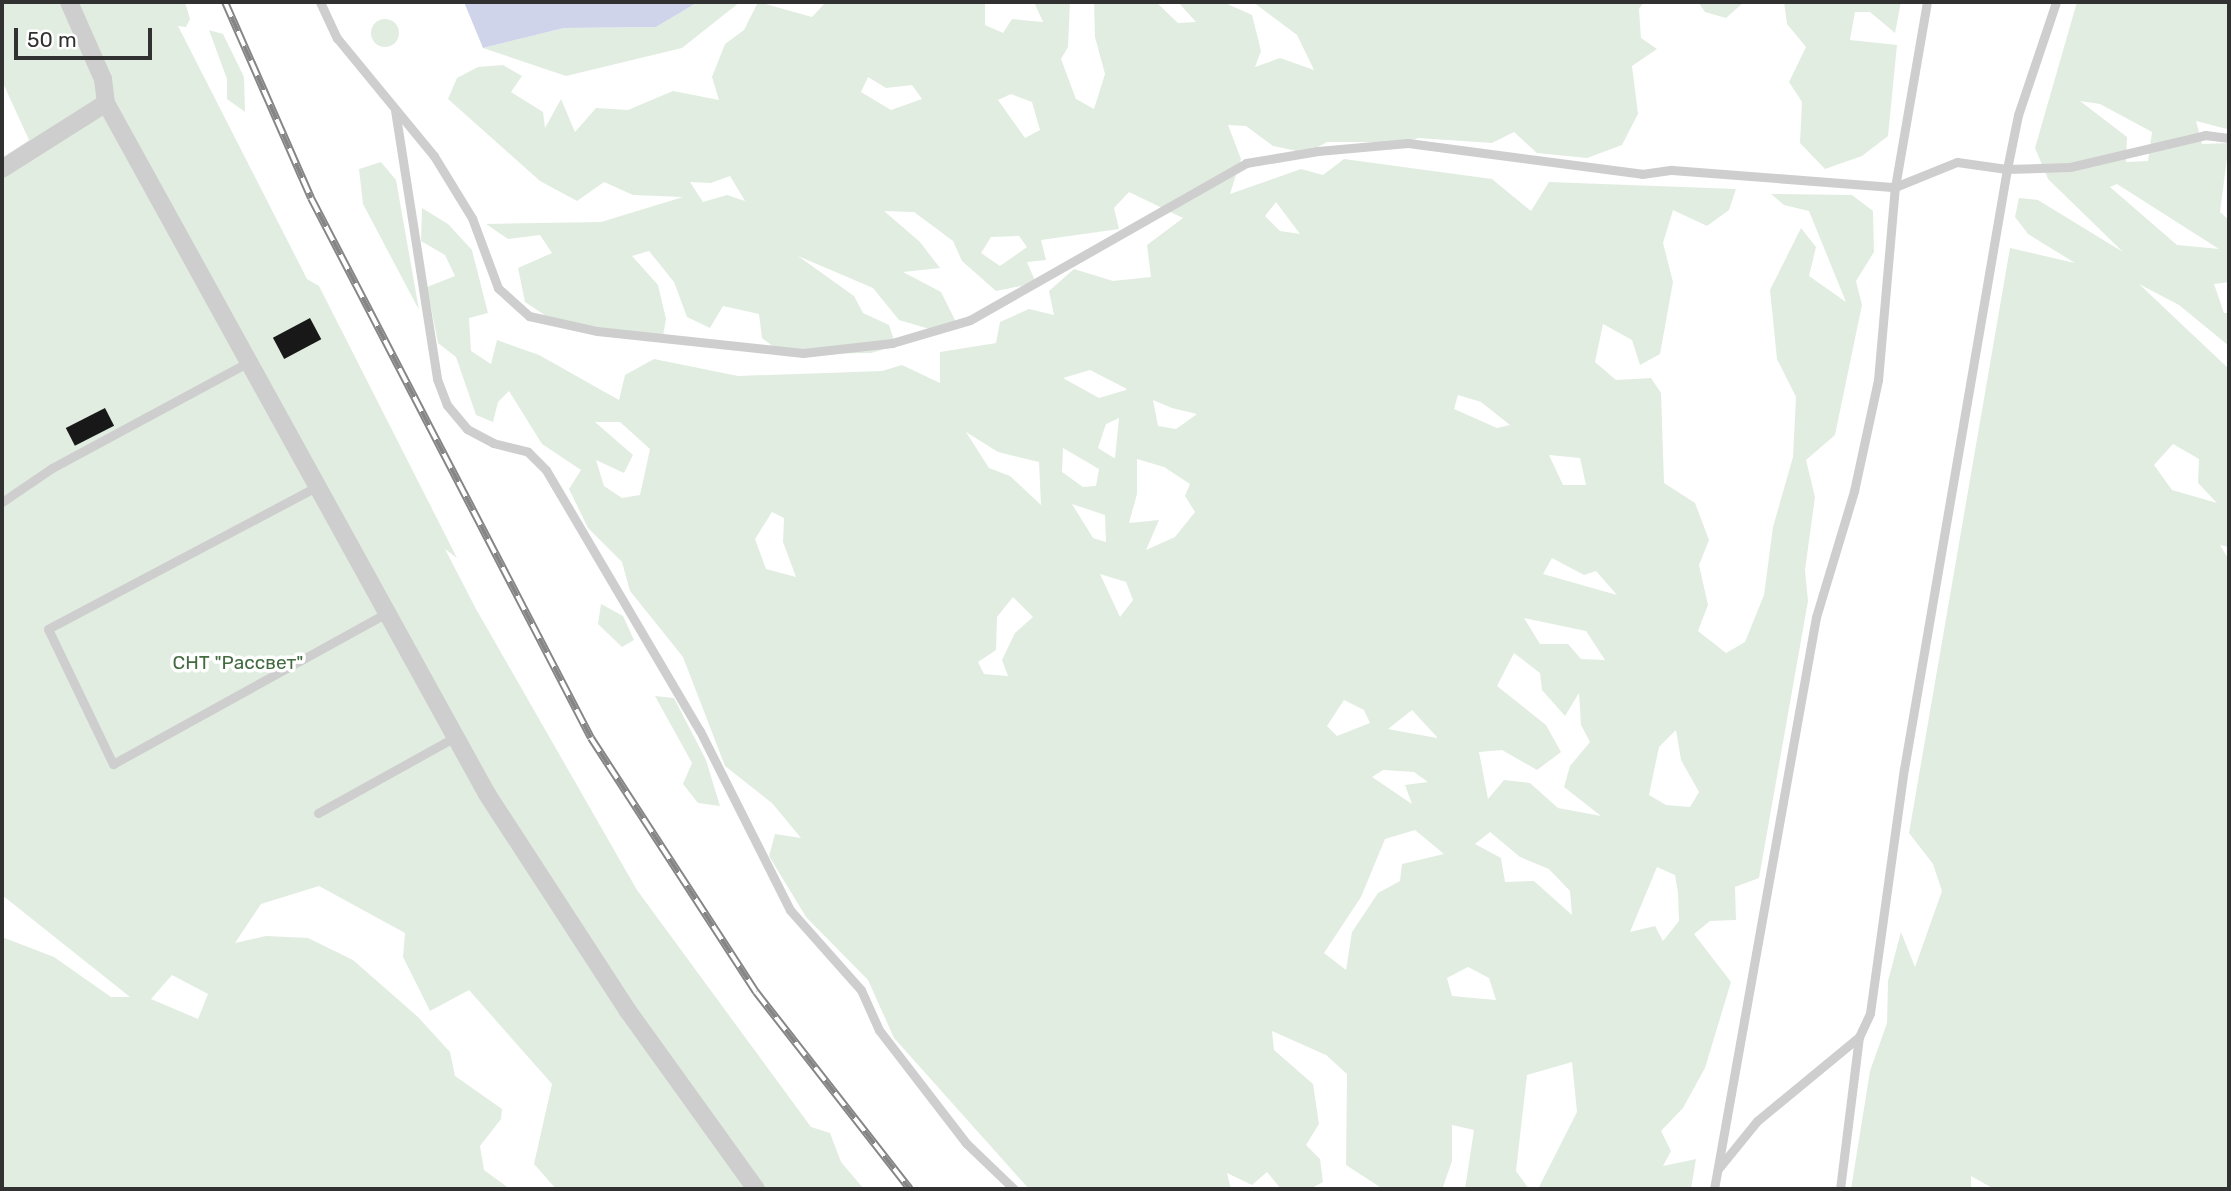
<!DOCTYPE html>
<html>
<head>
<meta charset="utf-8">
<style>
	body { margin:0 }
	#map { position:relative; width:2231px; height:1191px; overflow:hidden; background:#fff; font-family:Rubik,sans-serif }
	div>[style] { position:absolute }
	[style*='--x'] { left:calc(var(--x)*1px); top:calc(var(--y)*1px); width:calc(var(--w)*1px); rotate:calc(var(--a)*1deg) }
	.green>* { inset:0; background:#e2ede1 }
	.round { border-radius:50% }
	.water>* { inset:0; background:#cfd4eb }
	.building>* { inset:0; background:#181818; transform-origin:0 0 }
	.service>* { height:9px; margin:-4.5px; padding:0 4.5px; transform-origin:4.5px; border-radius:4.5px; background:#cecece }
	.minor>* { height:18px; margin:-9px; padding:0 9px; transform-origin:9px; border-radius:9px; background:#cecece }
	.rail>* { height:8px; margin-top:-4px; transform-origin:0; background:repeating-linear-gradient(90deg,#fff 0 16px,#868686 0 32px); box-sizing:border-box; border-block:2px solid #868686 }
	span { translate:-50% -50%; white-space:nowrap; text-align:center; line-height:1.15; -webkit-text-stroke:7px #fff; paint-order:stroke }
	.park-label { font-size:19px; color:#426b41 }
	.frame { position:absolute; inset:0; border:4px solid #313131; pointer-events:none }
	.scale { position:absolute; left:14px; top:28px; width:138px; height:32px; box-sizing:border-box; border:4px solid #313131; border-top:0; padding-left:9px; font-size:21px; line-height:24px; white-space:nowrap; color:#313131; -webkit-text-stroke:5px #fff; paint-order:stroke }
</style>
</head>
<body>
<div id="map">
	<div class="green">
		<i style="clip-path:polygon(evenodd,2px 2px,185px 2px,190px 19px,186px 27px,178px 26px,307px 279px,319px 286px,457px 558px,445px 549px,476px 609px,637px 890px,811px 1127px,830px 1133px,841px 1162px,864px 1189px,556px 1189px,534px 1164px,552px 1084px,469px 990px,430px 1011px,403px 957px,405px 933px,319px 886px,261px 904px,235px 943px,266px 936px,308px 938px,353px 960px,418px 1017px,450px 1052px,455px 1076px,502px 1109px,501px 1119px,480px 1146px,484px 1170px,510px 1189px,2px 1189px,2px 937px,54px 957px,111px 997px,130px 997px,2px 895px,2px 158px,29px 140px,2px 81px,2px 2px,172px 975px,208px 994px,198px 1019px,151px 999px,172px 975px)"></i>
		<i style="clip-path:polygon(698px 2px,740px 2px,682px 48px,566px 76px,483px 48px,564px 28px,656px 27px)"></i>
		<i style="clip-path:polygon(evenodd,758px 2px,812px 17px,826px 2px,985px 2px,985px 25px,1003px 33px,1012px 19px,1043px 22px,1034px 2px,1070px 2px,1068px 47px,1061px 59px,1076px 99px,1094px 109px,1105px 74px,1095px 37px,1094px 2px,1156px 2px,1178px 23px,1196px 22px,1178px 2px,1223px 2px,1252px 15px,1261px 51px,1255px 67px,1280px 58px,1314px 70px,1297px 35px,1253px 2px,1644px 2px,1639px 9px,1641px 38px,1657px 49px,1632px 66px,1638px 114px,1622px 145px,1587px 158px,1537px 153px,1514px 132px,1492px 143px,1418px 138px,1394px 148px,1382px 142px,1327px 142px,1307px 153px,1273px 146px,1246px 126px,1228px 125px,1241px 159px,1230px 194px,1301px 169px,1323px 175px,1344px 159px,1492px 179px,1531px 211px,1549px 182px,1736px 189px,1729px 210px,1707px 226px,1673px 210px,1663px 243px,1673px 282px,1660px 354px,1640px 365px,1632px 340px,1603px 324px,1595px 362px,1616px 380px,1651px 378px,1661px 393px,1664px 483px,1695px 503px,1709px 540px,1699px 565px,1708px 605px,1698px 631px,1726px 653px,1745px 642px,1764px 595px,1773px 527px,1793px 457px,1796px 397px,1777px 359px,1770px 290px,1801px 228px,1816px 247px,1809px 276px,1846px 302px,1809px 211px,1784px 205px,1771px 194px,1852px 195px,1873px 211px,1874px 252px,1856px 281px,1862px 305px,1835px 435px,1806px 460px,1815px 497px,1805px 570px,1808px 601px,1759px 878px,1735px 887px,1736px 920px,1710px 921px,1694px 934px,1731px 982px,1705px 1068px,1683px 1108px,1661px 1131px,1671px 1151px,1663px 1166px,1696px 1159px,1691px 1189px,1538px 1189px,1577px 1112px,1572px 1062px,1527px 1075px,1516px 1171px,1529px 1189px,1465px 1189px,1474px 1130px,1452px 1125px,1452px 1161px,1443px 1187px,1383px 1189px,1346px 1165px,1347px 1074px,1326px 1055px,1272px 1031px,1274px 1050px,1313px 1084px,1319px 1124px,1306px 1145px,1320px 1159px,1323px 1182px,1310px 1189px,1281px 1189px,1267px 1172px,1252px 1185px,1227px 1173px,1231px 1189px,1029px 1189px,894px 1038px,868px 980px,806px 917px,769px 856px,775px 834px,801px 838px,772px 803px,725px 766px,683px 657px,630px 591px,622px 562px,588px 528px,569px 489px,581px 470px,542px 444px,509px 391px,498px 402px,493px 422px,476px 415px,456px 357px,438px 343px,427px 287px,455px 276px,445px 255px,421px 241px,422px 208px,448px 224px,472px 250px,488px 313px,469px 318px,471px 351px,491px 364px,497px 340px,539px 355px,619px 400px,625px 375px,654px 359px,738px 376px,882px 371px,902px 365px,940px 383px,940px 352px,996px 343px,1000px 322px,1029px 309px,1054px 315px,1049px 291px,1074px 269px,1113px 281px,1151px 277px,1147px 245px,1183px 218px,1129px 192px,1114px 208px,1119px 229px,1041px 240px,1046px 260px,1027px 262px,1036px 283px,996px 291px,962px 261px,953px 241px,914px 212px,884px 211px,920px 242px,940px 268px,903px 272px,941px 292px,955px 320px,943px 333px,899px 320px,873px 288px,798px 256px,854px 296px,863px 313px,889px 325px,896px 346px,871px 353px,783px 354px,762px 338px,759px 314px,723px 306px,710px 328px,687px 317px,674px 282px,649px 251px,632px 256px,658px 285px,666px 319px,663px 336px,555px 322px,525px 302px,518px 268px,552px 253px,540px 235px,508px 239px,486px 224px,601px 222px,683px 197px,633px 195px,604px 182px,577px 201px,540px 181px,448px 99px,457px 78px,478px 67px,503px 65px,522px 76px,511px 92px,543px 112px,545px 128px,561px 99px,575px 132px,596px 108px,628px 110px,673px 91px,719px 100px,712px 77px,725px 44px,744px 30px,758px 2px,868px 77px,886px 88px,912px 85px,922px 99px,891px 110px,861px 92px,868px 77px,758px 2px,1011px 94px,1032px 102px,1040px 130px,1025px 138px,998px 100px,1011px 94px,758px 2px,730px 176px,745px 201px,727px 195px,703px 202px,690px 182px,711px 183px,730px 176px,758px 2px,1276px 202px,1300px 234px,1280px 231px,1265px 216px,1276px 202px,758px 2px,1019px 236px,1027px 247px,1000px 266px,981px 253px,991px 237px,1019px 236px,758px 2px,1090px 370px,1127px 389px,1126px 390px,1099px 398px,1063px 378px,1090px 370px,758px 2px,1458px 395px,1481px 402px,1510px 425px,1497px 428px,1454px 409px,1458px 395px,758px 2px,1153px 400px,1172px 408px,1197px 414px,1176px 429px,1158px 426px,1153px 400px,758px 2px,1119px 418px,1115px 458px,1114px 458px,1098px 448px,1106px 424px,1119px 418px,758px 2px,595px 422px,620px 422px,650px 449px,640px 495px,622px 498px,604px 486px,596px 460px,624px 473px,633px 455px,595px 422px,758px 2px,966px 432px,998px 452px,1039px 462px,1041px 505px,1010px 476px,989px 468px,966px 432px,758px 2px,1063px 448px,1099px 469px,1096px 486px,1083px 487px,1062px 472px,1063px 448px,758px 2px,1549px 455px,1580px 458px,1586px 485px,1563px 485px,1549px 455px,758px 2px,1137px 459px,1164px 467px,1190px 484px,1185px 496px,1195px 512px,1175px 537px,1146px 550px,1159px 520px,1129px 523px,1137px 494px,1137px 459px,758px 2px,1072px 504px,1105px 515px,1106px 542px,1093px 538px,1072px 504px,758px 2px,772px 512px,784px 518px,783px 542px,796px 577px,766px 569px,755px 539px,772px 512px,758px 2px,1552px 558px,1584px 575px,1596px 571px,1617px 595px,1543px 574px,1552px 558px,758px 2px,1100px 574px,1126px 582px,1133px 600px,1120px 617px,1100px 574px,758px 2px,1013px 597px,1033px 617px,1015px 633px,1002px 660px,1008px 676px,984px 674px,978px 662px,996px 650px,997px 617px,1013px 597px,758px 2px,1524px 618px,1586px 631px,1605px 660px,1581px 659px,1568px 644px,1540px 644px,1524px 618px,758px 2px,1514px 653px,1540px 673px,1542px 690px,1565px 716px,1579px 693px,1581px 725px,1590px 742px,1570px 766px,1564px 787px,1601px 816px,1558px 808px,1530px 783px,1504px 780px,1488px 799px,1479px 752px,1502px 750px,1537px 770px,1561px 752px,1546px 725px,1497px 686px,1514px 653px,758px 2px,1344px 700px,1364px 710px,1370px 723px,1337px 736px,1327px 726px,1344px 700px,758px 2px,1412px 710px,1437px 737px,1437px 738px,1388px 729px,1412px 710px,758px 2px,1676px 730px,1681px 760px,1699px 792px,1690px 807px,1666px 805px,1649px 795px,1659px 747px,1676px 730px,758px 2px,1383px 770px,1414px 772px,1428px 782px,1405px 785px,1412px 804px,1372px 777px,1383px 770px,758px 2px,1415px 830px,1444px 854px,1402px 864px,1400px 881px,1378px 893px,1352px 932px,1346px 970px,1324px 953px,1361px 897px,1385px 839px,1415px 830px,758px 2px,1490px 832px,1520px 857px,1549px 869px,1570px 891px,1572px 915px,1534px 881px,1505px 882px,1501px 858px,1475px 844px,1490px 832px,758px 2px,1657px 867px,1675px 875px,1678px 893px,1679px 921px,1663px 941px,1655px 926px,1630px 932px,1657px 867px,758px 2px,1468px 967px,1489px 978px,1496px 1000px,1452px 996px,1447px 978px,1468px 967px)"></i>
		<i style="clip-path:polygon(1698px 2px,1744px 2px,1726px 18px,1705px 12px)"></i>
		<i style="clip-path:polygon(1784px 2px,1901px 2px,1895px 33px,1870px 12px,1855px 12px,1850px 40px,1897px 45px,1888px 136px,1862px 156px,1825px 169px,1800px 143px,1802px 102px,1789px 82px,1806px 47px,1787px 24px)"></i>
		<i style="clip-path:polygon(evenodd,2077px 2px,2229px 2px,2229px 136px,2227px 129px,2196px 121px,2202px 144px,2229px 143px,2220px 212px,2229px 220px,2229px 282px,2214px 284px,2224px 313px,2229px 313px,2229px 346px,2179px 305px,2139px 284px,2229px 369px,2229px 547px,2220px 545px,2229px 560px,2229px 1189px,1994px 1189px,1971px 1176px,1971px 1189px,1851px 1189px,1870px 1071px,1887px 1023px,1888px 981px,1901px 932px,1915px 967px,1942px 891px,1933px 864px,1909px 833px,2010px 248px,2075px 263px,2028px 234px,2015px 217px,2019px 198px,2038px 200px,2123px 252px,2048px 179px,2035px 148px,2077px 2px,2080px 101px,2100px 104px,2152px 132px,2148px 161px,2126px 162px,2127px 137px,2080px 101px,2077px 2px,2117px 184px,2219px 249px,2220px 249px,2177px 245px,2110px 187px,2117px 184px,2077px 2px,2173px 444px,2199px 459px,2198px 483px,2217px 503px,2172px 490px,2154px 465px,2173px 444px)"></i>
		<i class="round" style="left:371px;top:19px;width:28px;height:28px"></i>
		<i style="clip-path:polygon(209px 30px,223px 34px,244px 77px,245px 112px,227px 99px,227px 79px)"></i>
		<i style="clip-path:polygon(381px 162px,396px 180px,419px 310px,363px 204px,359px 169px)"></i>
		<i style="clip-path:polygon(601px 604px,623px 616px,634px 640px,622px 647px,598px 624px)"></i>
		<i style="clip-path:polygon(655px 696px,674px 698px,706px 760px,720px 806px,698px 803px,683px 784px,692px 763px)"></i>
	</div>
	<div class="water">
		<i style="clip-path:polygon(464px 2px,698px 2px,656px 27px,564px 28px,483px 48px)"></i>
	</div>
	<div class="building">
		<i style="left:310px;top:318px;width:24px;height:42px;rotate:62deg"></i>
		<i style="left:105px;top:408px;width:20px;height:44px;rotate:63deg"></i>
	</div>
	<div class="service">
		<i style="--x:320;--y:2;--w:40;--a:65"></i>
		<i style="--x:337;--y:38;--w:153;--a:50.6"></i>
		<i style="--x:434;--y:156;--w:73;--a:58.5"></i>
		<i style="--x:472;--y:218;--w:75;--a:69.6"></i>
		<i style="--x:498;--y:288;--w:42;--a:42.1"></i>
		<i style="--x:529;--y:316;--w:70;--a:12.4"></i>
		<i style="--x:597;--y:331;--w:207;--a:6.1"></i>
		<i style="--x:803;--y:353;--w:90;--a:-6.4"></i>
		<i style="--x:892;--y:343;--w:81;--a:-16.4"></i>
		<i style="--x:970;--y:320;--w:318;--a:-29.6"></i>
		<i style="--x:1246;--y:163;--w:73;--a:-9.5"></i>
		<i style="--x:1318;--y:151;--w:90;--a:-5.1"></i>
		<i style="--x:1408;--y:143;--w:236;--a:7.5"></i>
		<i style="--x:1642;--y:174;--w:30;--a:-8"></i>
		<i style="--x:1672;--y:170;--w:224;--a:4.4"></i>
		<i style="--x:1895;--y:187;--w:67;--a:-22"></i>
		<i style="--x:1957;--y:162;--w:50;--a:8"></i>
		<i style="--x:2007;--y:169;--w:63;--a:-1.8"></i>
		<i style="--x:2070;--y:167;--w:139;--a:-13.3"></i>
		<i style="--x:2205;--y:135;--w:24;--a:7"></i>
		<i style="--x:395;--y:110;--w:272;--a:81.1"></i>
		<i style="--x:437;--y:379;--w:28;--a:69"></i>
		<i style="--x:447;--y:405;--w:31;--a:50"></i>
		<i style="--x:467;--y:429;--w:30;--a:28"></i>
		<i style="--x:493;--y:443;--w:36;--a:14"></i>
		<i style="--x:528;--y:452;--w:25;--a:45"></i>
		<i style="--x:546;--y:470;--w:303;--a:59.5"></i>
		<i style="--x:700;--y:731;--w:200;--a:63.3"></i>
		<i style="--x:790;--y:910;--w:107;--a:48.4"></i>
		<i style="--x:861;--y:990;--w:44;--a:65.8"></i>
		<i style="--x:879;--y:1030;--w:143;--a:52.4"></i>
		<i style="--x:966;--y:1143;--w:66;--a:43.8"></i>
		<i style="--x:316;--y:487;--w:303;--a:152.1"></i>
		<i style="--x:48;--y:629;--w:150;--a:64.3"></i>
		<i style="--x:113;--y:764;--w:312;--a:-28.9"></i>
		<i style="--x:2;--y:502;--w:60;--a:-34.2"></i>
		<i style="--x:52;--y:468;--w:224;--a:-28.3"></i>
		<i style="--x:318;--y:813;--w:157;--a:-29"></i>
		<i style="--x:1718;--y:1169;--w:62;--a:-50.9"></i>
		<i style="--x:1757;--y:1121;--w:132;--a:-39.5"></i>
		<i style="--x:1714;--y:1189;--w:581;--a:-79.89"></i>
		<i style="--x:1816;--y:617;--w:132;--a:-73.2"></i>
		<i style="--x:1854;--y:491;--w:114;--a:-77.8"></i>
		<i style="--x:1878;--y:380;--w:194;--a:-85"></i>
		<i style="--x:1895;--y:187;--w:188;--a:-80.2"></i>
		<i style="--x:1840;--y:1189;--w:153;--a:-82.9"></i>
		<i style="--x:1859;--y:1037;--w:26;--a:-65"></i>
		<i style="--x:1870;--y:1013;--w:246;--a:-82.1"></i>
		<i style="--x:1904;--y:769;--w:609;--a:-80.26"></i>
		<i style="--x:2007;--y:169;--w:55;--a:-78.5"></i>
		<i style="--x:2018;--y:115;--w:119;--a:-71.4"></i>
	</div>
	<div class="minor">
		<i style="--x:69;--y:2;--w:84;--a:66.2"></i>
		<i style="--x:103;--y:79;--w:24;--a:83"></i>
		<i style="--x:106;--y:103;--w:789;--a:61.13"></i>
		<i style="--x:487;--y:794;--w:259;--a:57"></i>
		<i style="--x:628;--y:1011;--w:219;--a:54.3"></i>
		<i style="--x:2;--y:169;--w:123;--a:-32.4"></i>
	</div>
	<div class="rail">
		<i style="--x:225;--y:2;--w:214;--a:66.3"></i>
		<i style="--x:311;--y:198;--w:608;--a:62.59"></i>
		<i style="--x:591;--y:738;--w:303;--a:57"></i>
		<i style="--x:756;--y:992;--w:250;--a:52"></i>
	</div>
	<div class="park-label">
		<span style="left:238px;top:663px">СНТ "Рассвет"</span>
	</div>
	<div class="frame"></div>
	<div class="scale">50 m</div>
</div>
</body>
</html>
